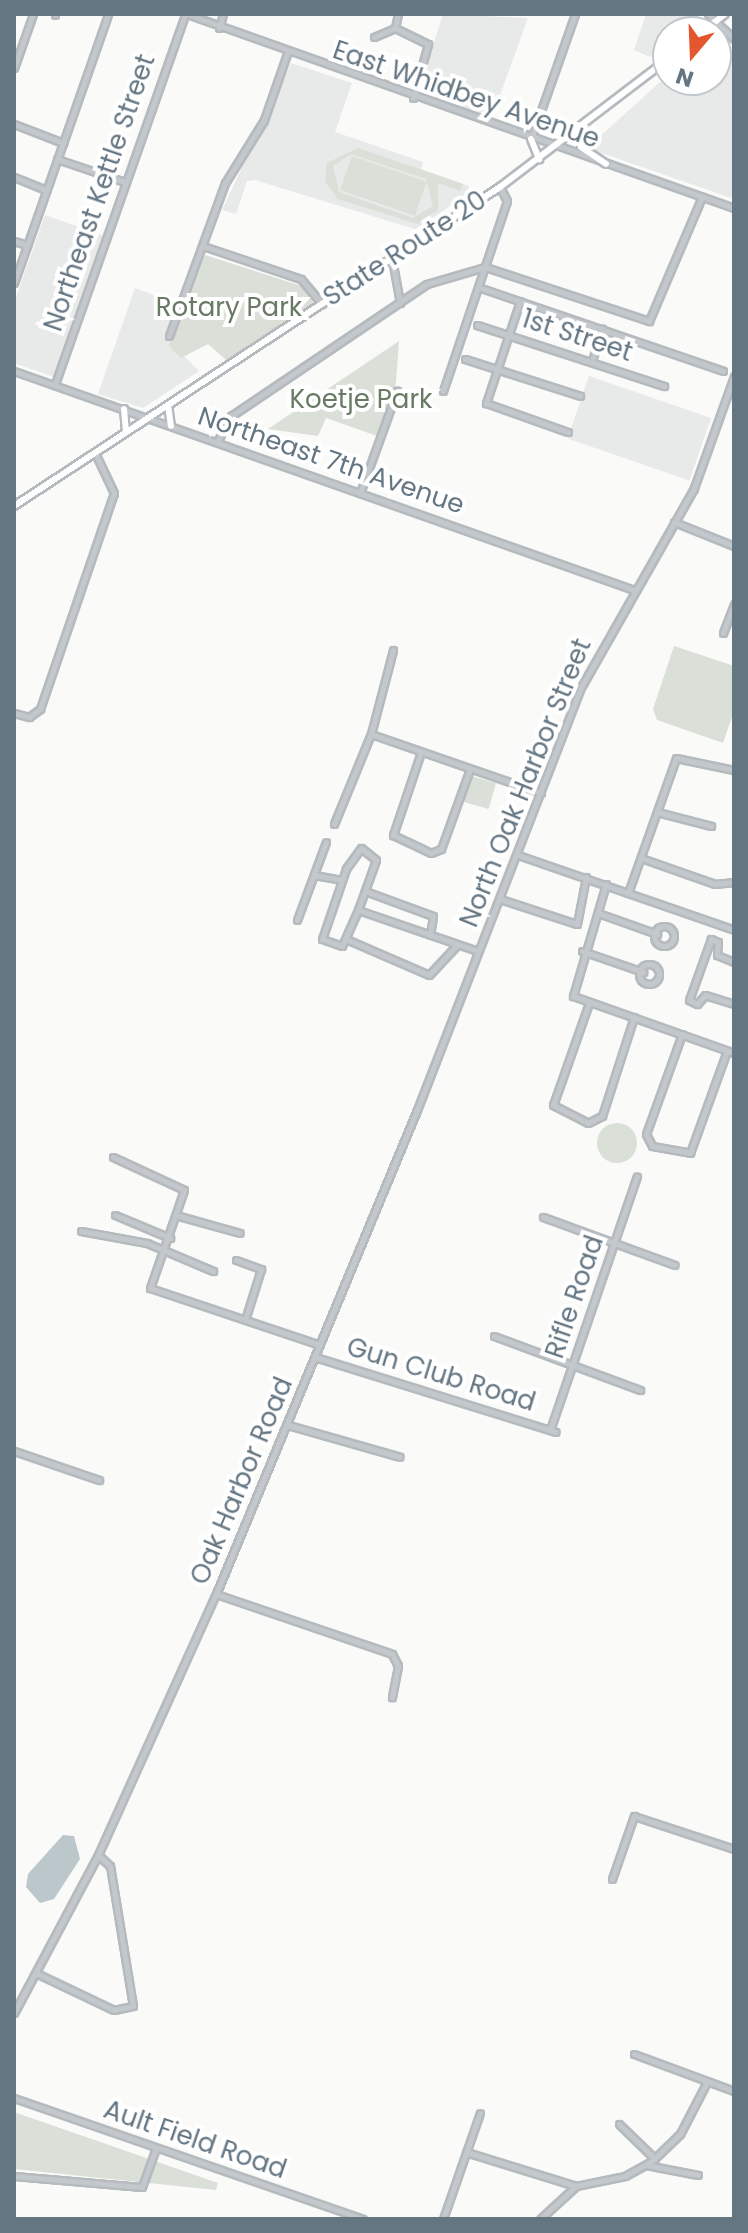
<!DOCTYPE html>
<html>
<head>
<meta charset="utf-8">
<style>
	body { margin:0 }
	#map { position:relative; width:748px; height:2233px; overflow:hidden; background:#fafaf8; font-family:Poppins,sans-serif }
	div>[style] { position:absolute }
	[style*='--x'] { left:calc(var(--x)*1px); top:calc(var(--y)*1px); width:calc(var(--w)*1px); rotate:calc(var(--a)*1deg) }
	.built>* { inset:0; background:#e8e9e9; transform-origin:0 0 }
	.green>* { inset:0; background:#dadfd7; transform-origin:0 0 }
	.round { border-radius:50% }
	.water>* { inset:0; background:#bbc7cb }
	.roads { filter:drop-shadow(2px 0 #b5babe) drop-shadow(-2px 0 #b5babe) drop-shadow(0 2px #b5babe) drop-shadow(0 -2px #b5babe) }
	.minor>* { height:5px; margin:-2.5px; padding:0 2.5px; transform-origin:2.5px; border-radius:2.5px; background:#c3c8cc }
	.minor>.ring { margin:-2.5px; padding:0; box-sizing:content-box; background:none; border:5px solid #c3c8cc; border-radius:50% }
	.major>* { height:6px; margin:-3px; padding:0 3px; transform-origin:3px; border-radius:3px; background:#fff }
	span { translate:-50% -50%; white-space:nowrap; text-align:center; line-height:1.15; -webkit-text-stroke:8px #fff; paint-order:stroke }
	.street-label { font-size:26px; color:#657683 }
	.park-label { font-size:26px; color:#687a64 }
	.frame { position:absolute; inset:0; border:16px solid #657683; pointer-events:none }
	.north { position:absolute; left:652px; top:16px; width:80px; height:80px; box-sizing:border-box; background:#fff; border:2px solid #c1c8cd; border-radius:50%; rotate:199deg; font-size:22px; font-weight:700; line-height:32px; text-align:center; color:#657683 }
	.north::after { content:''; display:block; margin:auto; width:28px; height:36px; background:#e4572e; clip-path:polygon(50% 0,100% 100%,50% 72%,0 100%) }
</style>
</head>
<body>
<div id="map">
	<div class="built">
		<i style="clip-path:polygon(443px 14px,528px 18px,491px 120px,417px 94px)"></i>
		<i style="clip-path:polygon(646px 14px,698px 14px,699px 19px,685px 32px,668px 32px,668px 46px,650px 57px,634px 50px)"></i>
		<i style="clip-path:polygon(716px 39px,734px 48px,734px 199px,587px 148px,668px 75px,716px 80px)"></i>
		<i style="clip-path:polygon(291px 63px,352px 83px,335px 132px,423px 162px,421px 169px,469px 186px,467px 193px,418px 230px,255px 180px,247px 181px,236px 214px,222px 210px)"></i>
		<i style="clip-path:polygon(45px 215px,104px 236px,54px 377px,14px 363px,14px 303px)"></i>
		<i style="clip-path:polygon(135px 288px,187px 307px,173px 345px,199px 371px,143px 408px,98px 394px)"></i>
		<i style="left:589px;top:376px;width:129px;height:66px;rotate:19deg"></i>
	</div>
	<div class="green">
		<i style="clip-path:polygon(evenodd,358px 148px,463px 184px,460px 191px,438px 183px,438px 210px,418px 224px,338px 199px,325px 181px,327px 163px,358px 148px,351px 154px,426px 179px,433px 206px,413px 218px,339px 192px,333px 166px,351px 154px)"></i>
		<i style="left:352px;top:156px;width:79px;height:36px;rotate:19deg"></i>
		<i style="clip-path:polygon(205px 255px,305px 287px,314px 305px,226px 360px,208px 344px,181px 358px,169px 346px)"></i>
		<i style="clip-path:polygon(399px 341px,396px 383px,377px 436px,326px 418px,318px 436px,268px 429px)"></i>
		<i style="clip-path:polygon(674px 646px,734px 666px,734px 711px,723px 743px,657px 720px,653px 709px)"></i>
		<i style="left:471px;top:776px;width:26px;height:27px;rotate:16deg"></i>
		<i class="round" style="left:597px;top:1123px;width:40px;height:40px"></i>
		<i style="clip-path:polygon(14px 2112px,218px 2183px,216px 2190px,14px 2169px)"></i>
	</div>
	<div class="water">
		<i style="clip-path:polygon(63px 1835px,74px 1836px,80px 1859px,54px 1899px,40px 1903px,26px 1887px,28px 1874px)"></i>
	</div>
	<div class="roads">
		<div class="minor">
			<i style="--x:187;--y:14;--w:580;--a:19.53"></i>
			<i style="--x:708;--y:14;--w:36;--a:44"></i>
			<i style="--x:55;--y:15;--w:1;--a:-90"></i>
			<i style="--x:219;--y:28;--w:15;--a:-74"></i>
			<i style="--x:395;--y:28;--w:37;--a:26"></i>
			<i style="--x:428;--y:44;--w:56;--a:105.5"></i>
			<i style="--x:395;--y:28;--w:14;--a:-78"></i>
			<i style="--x:374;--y:37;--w:23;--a:-23"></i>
			<i style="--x:14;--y:68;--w:57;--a:-70.6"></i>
			<i style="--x:14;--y:124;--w:53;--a:21.2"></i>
			<i style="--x:531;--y:139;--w:133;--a:-70.6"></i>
			<i style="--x:57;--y:159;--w:72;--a:18.7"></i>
			<i style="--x:14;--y:177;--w:35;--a:22"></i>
			<i style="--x:14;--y:241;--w:14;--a:17"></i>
			<i style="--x:203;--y:246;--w:103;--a:18.6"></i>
			<i style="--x:301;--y:279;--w:33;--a:50"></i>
			<i style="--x:392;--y:259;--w:45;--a:79.7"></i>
			<i style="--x:485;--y:267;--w:173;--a:18.2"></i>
			<i style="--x:649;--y:321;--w:135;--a:-66.9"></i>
			<i style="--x:14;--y:283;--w:285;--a:-70.7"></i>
			<i style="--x:478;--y:287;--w:259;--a:18.9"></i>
			<i style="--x:520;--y:301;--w:108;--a:108.4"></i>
			<i style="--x:486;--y:403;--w:87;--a:19.5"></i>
			<i style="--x:477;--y:325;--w:197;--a:18.1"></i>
			<i style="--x:169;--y:336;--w:163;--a:-69.9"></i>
			<i style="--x:225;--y:183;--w:74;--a:-58.2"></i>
			<i style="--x:264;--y:120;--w:70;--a:-70.8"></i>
			<i style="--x:465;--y:359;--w:121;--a:17.8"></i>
			<i style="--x:592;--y:361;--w:34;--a:-73"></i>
			<i style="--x:14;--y:371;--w:658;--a:19.45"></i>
			<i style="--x:55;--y:384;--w:392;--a:-70.6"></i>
			<i style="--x:443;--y:391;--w:200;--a:-71.4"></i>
			<i style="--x:507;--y:201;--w:16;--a:-117"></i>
			<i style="--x:217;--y:442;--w:30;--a:-62"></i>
			<i style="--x:231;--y:416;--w:236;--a:-34"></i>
			<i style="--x:427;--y:284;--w:60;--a:-16.3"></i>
			<i style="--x:360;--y:493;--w:109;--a:-70.1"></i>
			<i style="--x:674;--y:522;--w:65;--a:21.8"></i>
			<i style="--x:723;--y:633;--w:31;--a:-69"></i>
			<i style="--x:14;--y:713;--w:16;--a:15"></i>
			<i style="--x:29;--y:717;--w:14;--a:-36"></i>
			<i style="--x:40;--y:709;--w:228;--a:-71.1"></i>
			<i style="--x:114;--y:493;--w:44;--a:-115.4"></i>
			<i style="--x:371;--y:734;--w:180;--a:19.1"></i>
			<i style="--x:421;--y:752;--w:88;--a:108.6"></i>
			<i style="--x:393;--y:835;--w:42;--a:25.3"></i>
			<i style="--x:431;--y:853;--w:11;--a:-22"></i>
			<i style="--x:441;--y:849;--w:85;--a:-70.1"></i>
			<i style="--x:657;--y:812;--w:56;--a:14.5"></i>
			<i style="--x:334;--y:824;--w:97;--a:-67.7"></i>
			<i style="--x:371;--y:734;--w:87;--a:-75.3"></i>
			<i style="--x:518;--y:855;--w:229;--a:19.1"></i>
			<i style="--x:641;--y:858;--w:78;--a:19.4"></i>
			<i style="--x:715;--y:884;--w:19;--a:-6"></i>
			<i style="--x:314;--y:875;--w:28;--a:10"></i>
			<i style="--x:606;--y:884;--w:117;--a:106.4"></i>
			<i style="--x:573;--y:996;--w:171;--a:19.5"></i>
			<i style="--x:365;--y:891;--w:72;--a:20.2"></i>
			<i style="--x:433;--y:916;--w:19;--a:99"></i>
			<i style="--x:628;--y:893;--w:143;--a:-70.4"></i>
			<i style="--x:676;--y:758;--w:59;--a:11.7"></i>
			<i style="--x:500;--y:899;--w:81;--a:18"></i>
			<i style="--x:577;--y:924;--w:48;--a:-79.2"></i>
			<i style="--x:358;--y:910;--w:53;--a:-70.2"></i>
			<i style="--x:376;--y:860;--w:19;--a:-141"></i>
			<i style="--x:361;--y:848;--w:26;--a:126"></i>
			<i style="--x:346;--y:869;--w:74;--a:108.9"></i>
			<i style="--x:322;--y:939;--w:21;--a:19"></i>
			<i style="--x:342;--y:946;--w:39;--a:-66"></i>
			<i style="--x:358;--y:910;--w:127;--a:18.9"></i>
			<i style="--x:598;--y:913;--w:63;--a:19.6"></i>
			<i style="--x:297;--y:920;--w:83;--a:-69.6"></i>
			<i class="ring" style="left:654px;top:926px;width:15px;height:15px"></i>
			<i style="--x:346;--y:939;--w:90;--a:23.4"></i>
			<i style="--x:429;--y:975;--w:41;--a:-47"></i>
			<i style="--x:582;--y:951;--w:65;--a:19"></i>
			<i style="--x:734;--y:962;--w:18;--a:-158"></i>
			<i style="--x:717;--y:955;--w:13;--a:-86"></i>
			<i style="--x:718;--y:942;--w:8;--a:-157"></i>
			<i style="--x:711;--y:939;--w:65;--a:109.8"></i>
			<i style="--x:689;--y:1000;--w:9;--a:27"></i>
			<i style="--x:697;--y:1004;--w:12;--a:-48"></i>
			<i style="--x:705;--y:995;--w:30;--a:17"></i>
			<i class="ring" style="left:639px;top:964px;width:15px;height:15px"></i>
			<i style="--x:589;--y:1003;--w:108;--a:109.4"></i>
			<i style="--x:553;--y:1105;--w:39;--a:27"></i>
			<i style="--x:588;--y:1123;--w:16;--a:-27"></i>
			<i style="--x:602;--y:1116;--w:104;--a:-72.1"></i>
			<i style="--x:682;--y:1034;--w:106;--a:109.8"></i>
			<i style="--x:646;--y:1134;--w:13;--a:63"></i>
			<i style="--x:652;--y:1146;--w:39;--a:10"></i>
			<i style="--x:690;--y:1153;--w:109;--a:-70.1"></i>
			<i style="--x:113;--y:1157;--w:78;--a:24.9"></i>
			<i style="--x:184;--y:1190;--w:104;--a:109.1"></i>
			<i style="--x:150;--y:1288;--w:179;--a:18.5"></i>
			<i style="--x:115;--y:1215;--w:60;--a:22.7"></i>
			<i style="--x:179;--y:1216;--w:63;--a:15.6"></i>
			<i style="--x:543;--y:1217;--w:140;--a:20"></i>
			<i style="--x:81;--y:1231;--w:67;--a:10.3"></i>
			<i style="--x:147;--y:1243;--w:72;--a:23"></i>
			<i style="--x:236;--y:1260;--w:27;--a:20"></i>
			<i style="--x:261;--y:1269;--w:53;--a:107.4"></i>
			<i style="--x:494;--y:1336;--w:156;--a:20.3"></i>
			<i style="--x:315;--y:1357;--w:252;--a:17.3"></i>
			<i style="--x:288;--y:1425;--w:116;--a:15.9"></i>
			<i style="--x:550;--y:1430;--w:268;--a:-71.1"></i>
			<i style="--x:14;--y:1451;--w:90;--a:18.8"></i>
			<i style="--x:216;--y:1594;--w:186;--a:18.8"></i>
			<i style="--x:392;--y:1654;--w:13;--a:63"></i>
			<i style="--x:398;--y:1666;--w:32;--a:101"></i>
			<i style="--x:612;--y:1879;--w:67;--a:-70.8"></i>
			<i style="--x:634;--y:1816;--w:105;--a:18.3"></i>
			<i style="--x:36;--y:1973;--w:86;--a:25.4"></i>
			<i style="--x:114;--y:2010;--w:19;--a:-12"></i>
			<i style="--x:133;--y:2006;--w:142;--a:-99.3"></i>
			<i style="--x:110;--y:1866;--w:16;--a:-137"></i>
			<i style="--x:14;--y:2013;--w:179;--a:-62"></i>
			<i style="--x:98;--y:1855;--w:286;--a:-65.7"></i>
			<i style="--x:216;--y:1594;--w:524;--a:-67.45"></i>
			<i style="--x:417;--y:1110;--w:451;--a:-68.8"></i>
			<i style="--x:580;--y:689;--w:231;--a:-60.4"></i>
			<i style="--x:694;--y:488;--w:119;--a:-70.3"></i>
			<i style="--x:634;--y:2054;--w:107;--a:20.3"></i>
			<i style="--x:14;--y:2098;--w:369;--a:19.1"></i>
			<i style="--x:619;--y:2124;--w:50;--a:44.2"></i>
			<i style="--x:466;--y:2152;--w:115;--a:17.2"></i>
			<i style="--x:646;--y:2165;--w:53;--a:10.9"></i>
			<i style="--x:14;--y:2176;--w:128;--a:4.9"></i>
			<i style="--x:142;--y:2187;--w:41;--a:-70.3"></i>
			<i style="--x:443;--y:2219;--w:112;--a:-70.8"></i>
			<i style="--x:540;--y:2219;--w:49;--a:-42.5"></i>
			<i style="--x:576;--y:2186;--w:50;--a:-11.5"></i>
			<i style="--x:625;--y:2176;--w:31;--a:-29"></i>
			<i style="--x:652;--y:2161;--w:39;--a:-44"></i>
			<i style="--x:680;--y:2134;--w:59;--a:-62.6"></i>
		</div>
		<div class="major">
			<i style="--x:702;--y:32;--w:29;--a:-38"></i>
			<i style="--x:584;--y:127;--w:20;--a:99"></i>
			<i style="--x:581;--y:147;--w:30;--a:34"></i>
			<i style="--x:531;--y:139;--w:22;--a:68"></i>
			<i style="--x:168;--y:405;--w:21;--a:82"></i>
			<i style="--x:124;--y:409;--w:23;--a:85"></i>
			<i style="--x:14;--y:506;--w:581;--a:-33.28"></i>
			<i style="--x:500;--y:187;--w:211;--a:-37.3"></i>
		</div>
	</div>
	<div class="street-label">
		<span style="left:466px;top:95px;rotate:19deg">East Whidbey Avenue</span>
		<span style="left:100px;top:193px;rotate:-71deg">Northeast Kettle Street</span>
		<span style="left:405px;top:249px;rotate:-33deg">State Route 20</span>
		<span style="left:577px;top:336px;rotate:18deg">1st Street</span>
		<span style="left:331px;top:461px;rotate:19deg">Northeast 7th Avenue</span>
		<span style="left:526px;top:783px;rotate:-68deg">North Oak Harbor Street</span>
		<span style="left:575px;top:1297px;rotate:-71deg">Rifle Road</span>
		<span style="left:441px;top:1375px;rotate:17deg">Gun Club Road</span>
		<span style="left:242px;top:1481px;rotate:-67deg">Oak Harbor Road</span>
		<span style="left:195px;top:2140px;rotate:19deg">Ault Field Road</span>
	</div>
	<div class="park-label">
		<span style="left:229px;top:308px">Rotary Park</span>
		<span style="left:361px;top:400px">Koetje Park</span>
	</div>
	<div class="frame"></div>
	<div class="north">N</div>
</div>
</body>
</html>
